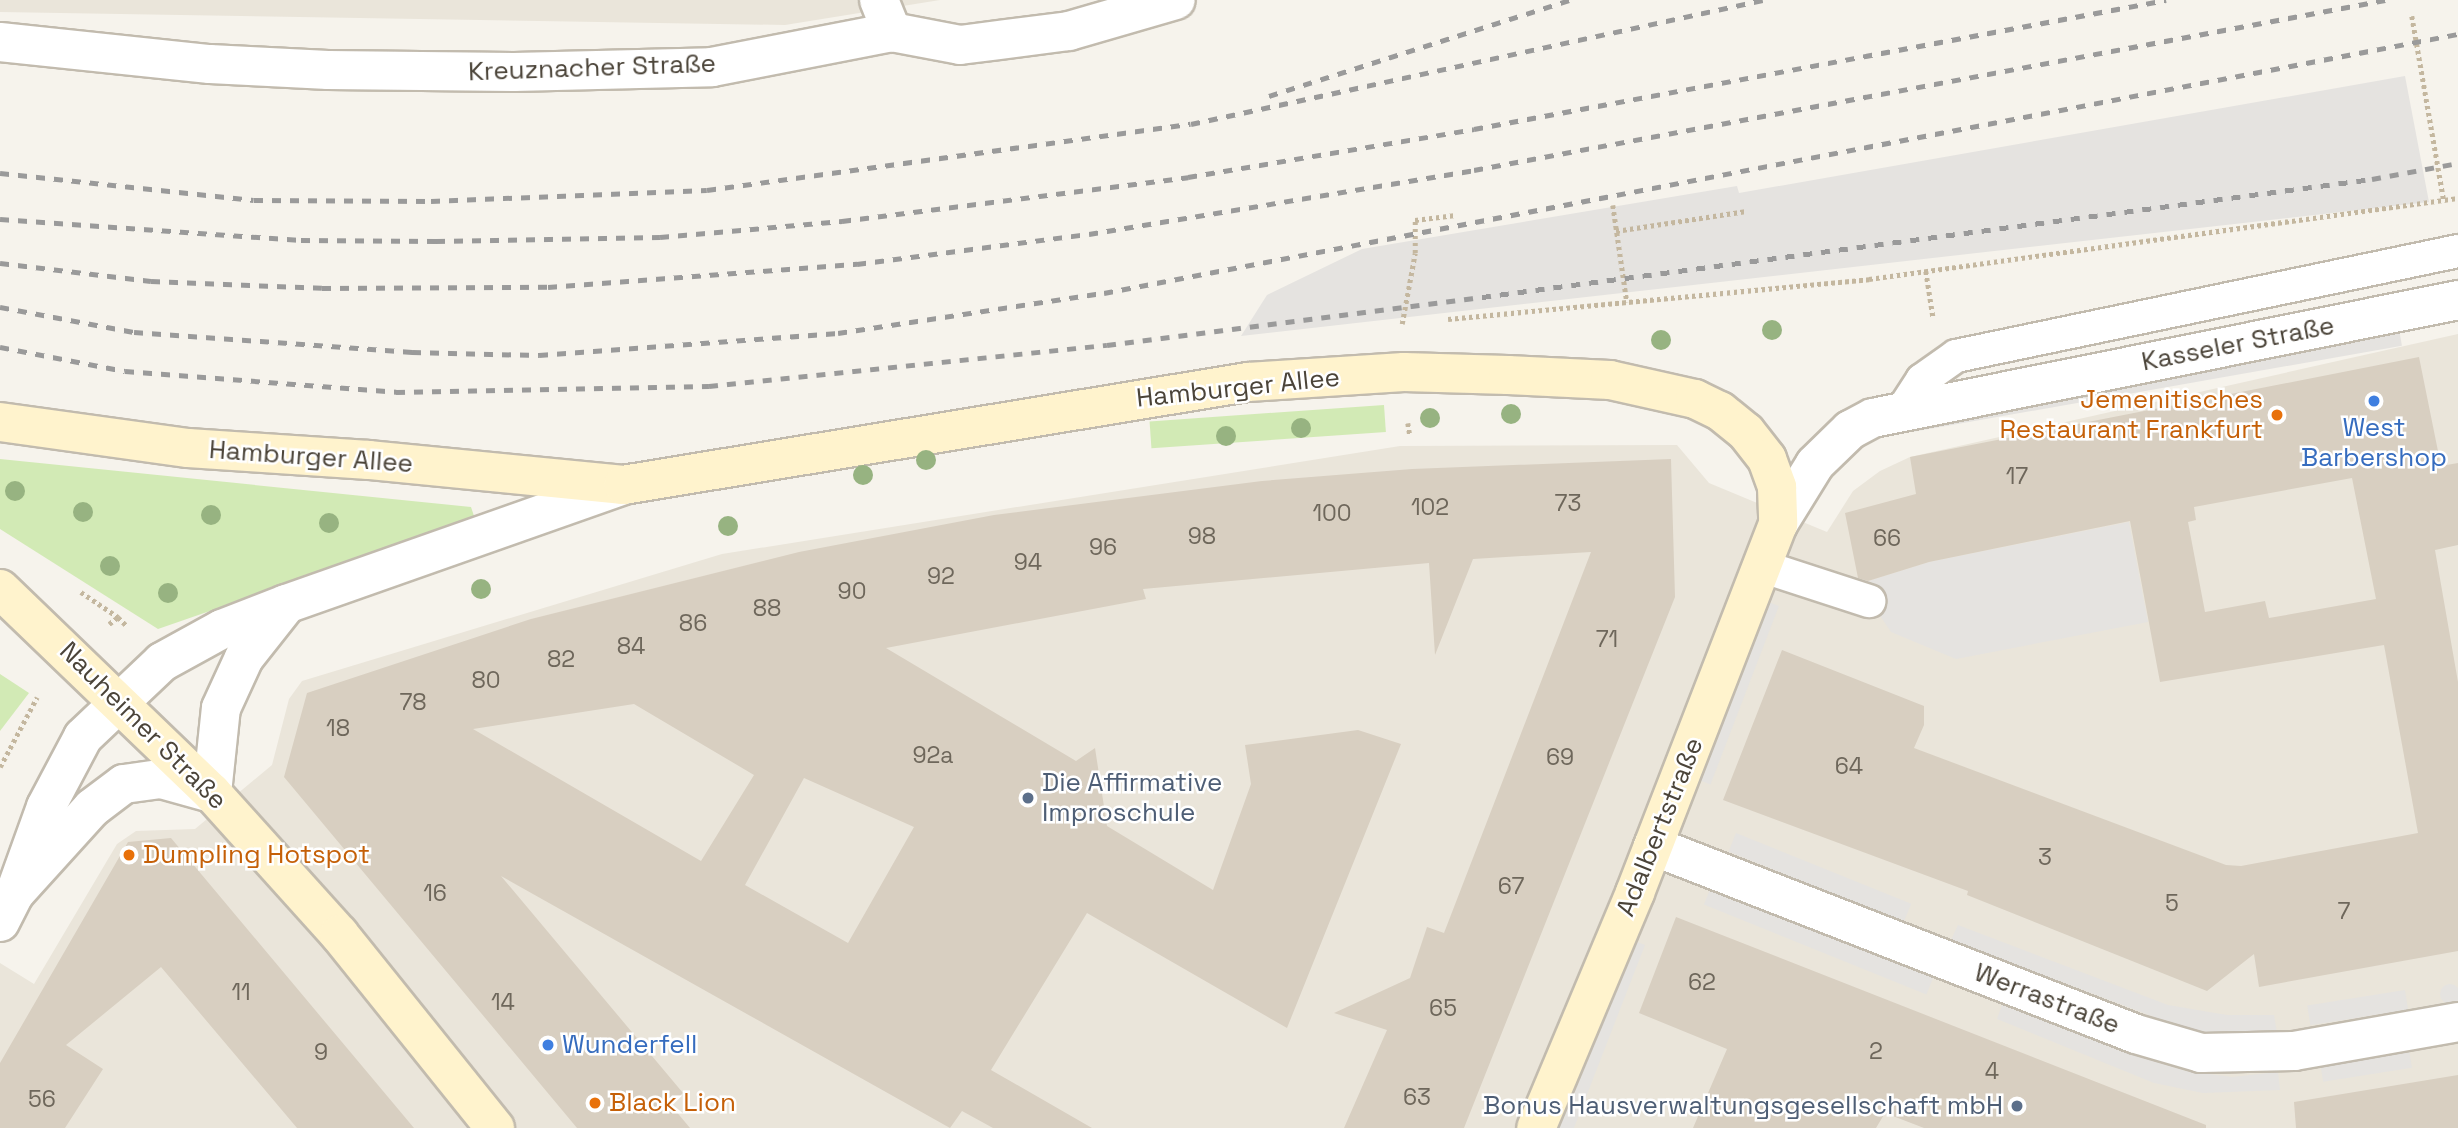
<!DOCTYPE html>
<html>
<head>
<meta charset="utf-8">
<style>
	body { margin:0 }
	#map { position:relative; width:2458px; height:1128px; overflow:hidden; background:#f6f3ec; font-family:"Space Grotesk",sans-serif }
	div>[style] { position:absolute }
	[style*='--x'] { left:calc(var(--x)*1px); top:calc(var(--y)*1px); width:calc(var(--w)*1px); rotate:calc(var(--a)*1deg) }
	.residential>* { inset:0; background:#eae5da }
	.green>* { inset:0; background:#d2eab5; transform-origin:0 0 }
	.parking>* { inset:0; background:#e5e3e0; transform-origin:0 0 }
	.round { border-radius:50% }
	.building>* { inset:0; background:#d8cfc1 }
	.path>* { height:4.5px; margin-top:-2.25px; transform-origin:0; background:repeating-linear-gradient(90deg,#c4b79f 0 3.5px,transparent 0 7px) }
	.roads { filter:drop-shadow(2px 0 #c2bbae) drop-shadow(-2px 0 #c2bbae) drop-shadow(0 2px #c2bbae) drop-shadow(0 -2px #c2bbae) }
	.lane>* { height:32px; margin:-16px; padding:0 16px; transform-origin:16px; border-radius:16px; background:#fff }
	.street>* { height:38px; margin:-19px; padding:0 19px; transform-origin:19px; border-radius:19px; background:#fff }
	.secondary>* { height:38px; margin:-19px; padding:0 19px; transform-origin:19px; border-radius:19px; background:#fff3cd }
	.rail>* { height:5px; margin-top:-2.5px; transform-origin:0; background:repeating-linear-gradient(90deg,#9a9a9a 0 9px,transparent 0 18px) }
	.trees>* { width:20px; height:20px; margin:-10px; border-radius:50%; background:#97b381 }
	.dots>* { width:19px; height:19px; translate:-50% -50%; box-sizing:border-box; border:4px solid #fff; border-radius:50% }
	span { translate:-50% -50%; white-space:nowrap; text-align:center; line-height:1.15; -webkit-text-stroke:5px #fff; paint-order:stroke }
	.number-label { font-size:23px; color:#6e675b }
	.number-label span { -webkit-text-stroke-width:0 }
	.street-label { font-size:26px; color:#4b4439 }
	.food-label { font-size:26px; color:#c56008 }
	.right { translate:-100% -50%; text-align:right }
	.left { translate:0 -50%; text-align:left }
	.shop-label { font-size:26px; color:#366cbe }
	.service-label { font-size:26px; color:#4e5e75 }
</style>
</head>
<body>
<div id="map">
	<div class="residential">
		<i style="clip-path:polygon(0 0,940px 0,785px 25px,0 12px)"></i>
		<i style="clip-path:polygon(2458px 334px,2458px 1128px,0 1128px,0 963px,34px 984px,117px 844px,136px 831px,195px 829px,272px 765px,289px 699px,302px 681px,722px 554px,1400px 446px,1677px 445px,1709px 483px,1827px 532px,1853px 491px,1880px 471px,1910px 457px)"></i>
	</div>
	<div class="green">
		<i style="left:1384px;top:405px;width:27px;height:235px;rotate:86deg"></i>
		<i style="clip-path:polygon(0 459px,471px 507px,475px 519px,158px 629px,0 529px)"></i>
		<i style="clip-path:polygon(0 674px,29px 693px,0 731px)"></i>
	</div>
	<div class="parking">
		<i style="clip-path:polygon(2405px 76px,2429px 202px,1241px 336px,1267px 295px,1362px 249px,1737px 186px,1739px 193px)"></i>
		<i style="left:2399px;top:329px;width:17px;height:496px;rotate:80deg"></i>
		<i style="clip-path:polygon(2129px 522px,2148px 622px,1956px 659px,1891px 632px,1859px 584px,1929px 562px)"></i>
		<i style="left:1750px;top:595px;width:31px;height:191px;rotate:21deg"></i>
		<i style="left:1736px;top:833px;width:189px;height:20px;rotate:22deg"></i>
		<i style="left:1711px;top:887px;width:240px;height:19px;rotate:22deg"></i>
		<i style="clip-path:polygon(1958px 925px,2168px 1005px,2227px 1015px,2274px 1015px,2277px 1033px,2224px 1035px,2186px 1029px,1951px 940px)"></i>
		<i style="clip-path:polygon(1618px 934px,1645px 945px,1574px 1128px,1536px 1128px)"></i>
		<i class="round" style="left:2440px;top:984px;width:20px;height:20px"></i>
		<i style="left:2405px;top:990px;width:20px;height:99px;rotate:81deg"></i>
		<i style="clip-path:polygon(2003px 1002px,2117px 1050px,2186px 1071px,2232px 1077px,2278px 1072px,2280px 1090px,2203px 1093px,2154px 1083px,1997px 1019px)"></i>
		<i style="left:2409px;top:1049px;width:19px;height:90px;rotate:81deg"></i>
	</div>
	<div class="building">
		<i style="clip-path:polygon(evenodd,2419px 357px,2441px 466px,2458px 463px,2458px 545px,2435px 550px,2458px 682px,2458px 951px,2259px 987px,2254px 954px,2207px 991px,1967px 895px,1968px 891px,1723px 800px,1782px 650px,1924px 706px,1924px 725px,1914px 748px,2226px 865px,2241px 866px,2418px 833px,2384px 645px,2160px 682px,2130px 521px,1929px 562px,1868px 581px,1858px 578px,1845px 513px,1916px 494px,1910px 457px,2419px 357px,2352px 478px,2376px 599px,2269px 618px,2265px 601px,2205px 612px,2188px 522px,2196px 520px,2194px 507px,2352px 478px)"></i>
		<i style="clip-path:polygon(evenodd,1671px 459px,1675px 597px,1464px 1128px,1344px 1128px,1387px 1030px,1334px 1013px,1410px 978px,1427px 927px,1444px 933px,1591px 552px,1473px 559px,1435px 655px,1429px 563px,1143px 589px,1146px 599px,886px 648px,1076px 761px,1095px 748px,1107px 826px,1213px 890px,1251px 784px,1245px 745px,1358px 730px,1401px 744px,1287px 1028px,1087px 913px,991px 1070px,1092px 1128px,993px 1128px,962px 1111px,950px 1128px,501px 876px,683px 1093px,670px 1104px,690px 1128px,577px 1128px,284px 777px,307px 693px,531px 619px,799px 552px,994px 515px,1262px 481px,1412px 469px,1671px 459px,634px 704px,754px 775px,701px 861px,473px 729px,634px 704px,1671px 459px,804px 778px,914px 827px,848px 943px,745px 885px,804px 778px)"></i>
		<i style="clip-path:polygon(171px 838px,326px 1023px,414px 1128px,297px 1128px,161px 967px,66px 1045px,103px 1069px,65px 1128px,0 1128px,0 1063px,128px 842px)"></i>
		<i style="clip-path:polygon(1676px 917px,2206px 1125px,2206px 1128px,1924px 1128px,1885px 1113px,1876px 1128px,1693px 1128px,1727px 1049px,1639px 1013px)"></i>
		<i style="clip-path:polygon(2458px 1075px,2458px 1128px,2296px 1128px,2294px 1102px)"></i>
	</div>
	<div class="path">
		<i style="--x:2412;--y:16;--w:189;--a:80.2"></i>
		<i style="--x:1613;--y:205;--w:98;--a:81.8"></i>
		<i style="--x:1616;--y:231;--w:132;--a:-8.7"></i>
		<i style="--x:1926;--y:271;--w:46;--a:81.2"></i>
		<i style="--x:1448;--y:319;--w:423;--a:-5.4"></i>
		<i style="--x:1869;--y:279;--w:595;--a:-7.83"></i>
		<i style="--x:1402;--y:324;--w:72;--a:-79.6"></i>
		<i style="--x:1415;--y:253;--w:33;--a:-90"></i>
		<i style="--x:1415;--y:220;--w:41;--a:-7"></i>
		<i style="--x:1408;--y:423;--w:13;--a:81"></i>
		<i style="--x:81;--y:592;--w:45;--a:34"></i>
		<i style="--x:109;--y:624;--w:11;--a:-38"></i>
		<i style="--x:118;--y:617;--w:11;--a:45"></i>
		<i style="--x:0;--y:767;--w:79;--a:-62.1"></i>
	</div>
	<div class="roads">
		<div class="lane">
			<i style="--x:1902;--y:411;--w:37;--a:-57"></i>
			<i style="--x:1922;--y:380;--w:42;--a:-35.2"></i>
			<i style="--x:1956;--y:356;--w:513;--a:-11.81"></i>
			<i style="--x:1761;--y:566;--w:114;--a:18"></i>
		</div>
		<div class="street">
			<i style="--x:879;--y:0;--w:35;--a:68"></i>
			<i style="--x:0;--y:42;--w:211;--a:6"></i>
			<i style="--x:210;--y:64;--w:118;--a:2.9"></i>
			<i style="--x:328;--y:70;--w:186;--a:0.6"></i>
			<i style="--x:514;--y:72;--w:198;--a:-1.4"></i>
			<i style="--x:712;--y:67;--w:183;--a:-11"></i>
			<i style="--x:892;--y:32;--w:69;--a:10.8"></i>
			<i style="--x:960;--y:45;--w:110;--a:-7.3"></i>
			<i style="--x:1069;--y:31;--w:111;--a:-16.2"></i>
			<i style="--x:1778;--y:524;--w:70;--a:-58.3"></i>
			<i style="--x:1815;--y:464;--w:49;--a:-44.2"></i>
			<i style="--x:1850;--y:430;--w:26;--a:-28"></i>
			<i style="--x:1873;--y:418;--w:597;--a:-11.4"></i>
			<i style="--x:1653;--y:846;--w:518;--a:21.27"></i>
			<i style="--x:2136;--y:1034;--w:68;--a:16.3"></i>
			<i style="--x:2201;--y:1053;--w:93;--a:-1.2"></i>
			<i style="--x:2294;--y:1051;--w:167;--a:-10"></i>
			<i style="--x:15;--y:893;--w:91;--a:-70.2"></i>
			<i style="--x:46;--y:807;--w:79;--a:-62.1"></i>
			<i style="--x:83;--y:737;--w:109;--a:-43.5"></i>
			<i style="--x:162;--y:662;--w:68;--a:-28.8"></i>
			<i style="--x:222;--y:629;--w:69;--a:-21.3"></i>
			<i style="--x:286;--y:604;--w:357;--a:-19.4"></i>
			<i style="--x:0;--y:922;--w:33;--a:-63"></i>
			<i style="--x:15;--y:893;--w:115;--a:-47.8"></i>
			<i style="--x:92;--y:808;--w:40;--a:-37"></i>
			<i style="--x:124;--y:784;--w:37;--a:-8"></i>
			<i style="--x:161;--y:779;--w:53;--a:15.4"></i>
			<i style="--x:212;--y:793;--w:85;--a:-84"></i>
			<i style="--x:221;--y:708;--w:55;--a:-65.3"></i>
			<i style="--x:244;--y:658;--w:66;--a:-51.7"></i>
		</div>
		<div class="secondary">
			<i style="--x:0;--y:422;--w:190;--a:7.9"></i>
			<i style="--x:188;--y:448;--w:181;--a:3.8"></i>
			<i style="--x:369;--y:460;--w:255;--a:5.6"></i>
			<i style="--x:623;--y:485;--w:633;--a:-9.36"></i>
			<i style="--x:1248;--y:382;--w:156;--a:-3.7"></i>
			<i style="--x:1404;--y:372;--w:104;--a:1.7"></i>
			<i style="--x:1508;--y:375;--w:102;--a:2.8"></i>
			<i style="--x:1610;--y:380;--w:87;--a:12.6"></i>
			<i style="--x:1695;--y:399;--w:28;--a:26"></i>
			<i style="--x:1720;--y:411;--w:33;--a:39"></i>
			<i style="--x:1746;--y:432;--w:34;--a:52"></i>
			<i style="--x:1767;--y:459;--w:30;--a:70"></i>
			<i style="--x:1777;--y:487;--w:37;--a:88"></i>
			<i style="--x:1778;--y:524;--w:396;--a:111.2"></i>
			<i style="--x:1635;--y:893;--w:255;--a:112.8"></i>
			<i style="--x:0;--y:589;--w:294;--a:43.9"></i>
			<i style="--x:212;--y:793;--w:190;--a:48"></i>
			<i style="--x:339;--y:934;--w:249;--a:51.2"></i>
		</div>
	</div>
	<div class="rail">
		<i style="--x:1269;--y:96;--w:315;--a:-17.7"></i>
		<i style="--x:0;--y:173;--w:255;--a:6.1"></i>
		<i style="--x:254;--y:200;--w:177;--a:0.3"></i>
		<i style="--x:431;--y:201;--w:276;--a:-2.3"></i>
		<i style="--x:707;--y:190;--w:488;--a:-7.8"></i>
		<i style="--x:1191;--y:124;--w:585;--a:-12.23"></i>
		<i style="--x:0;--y:219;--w:302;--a:4"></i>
		<i style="--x:301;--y:240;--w:135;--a:0.4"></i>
		<i style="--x:436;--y:241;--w:224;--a:-1"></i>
		<i style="--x:660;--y:237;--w:183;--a:-5"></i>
		<i style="--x:842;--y:221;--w:349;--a:-7.2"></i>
		<i style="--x:1188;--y:177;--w:290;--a:-9.5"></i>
		<i style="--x:1474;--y:129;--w:704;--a:-10.56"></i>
		<i style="--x:0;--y:263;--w:152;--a:6.8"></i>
		<i style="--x:151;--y:281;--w:171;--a:2.3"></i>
		<i style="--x:322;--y:288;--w:226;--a:-0.3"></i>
		<i style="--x:548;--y:287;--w:310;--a:-4.3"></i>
		<i style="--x:857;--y:264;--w:234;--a:-7.4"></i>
		<i style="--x:1089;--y:234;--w:390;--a:-9.4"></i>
		<i style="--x:1474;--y:170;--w:927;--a:-10.57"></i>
		<i style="--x:0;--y:307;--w:136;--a:10.6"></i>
		<i style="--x:134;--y:332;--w:279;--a:4.1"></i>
		<i style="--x:412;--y:352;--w:127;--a:1.4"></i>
		<i style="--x:539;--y:355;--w:300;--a:-4.2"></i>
		<i style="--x:838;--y:333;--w:269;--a:-8.6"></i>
		<i style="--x:1104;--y:293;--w:1379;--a:-10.83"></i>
		<i style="--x:0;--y:347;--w:127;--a:10.9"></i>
		<i style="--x:125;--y:371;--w:272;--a:4.4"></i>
		<i style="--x:396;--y:392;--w:313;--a:-1.1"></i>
		<i style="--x:709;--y:386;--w:400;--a:-5.9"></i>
		<i style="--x:1107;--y:345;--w:378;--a:-7.3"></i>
		<i style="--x:1482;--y:297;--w:898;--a:-7.55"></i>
		<i style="--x:2372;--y:179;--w:87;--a:-10.5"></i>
	</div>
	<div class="trees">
		<i style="left:1772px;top:330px"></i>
		<i style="left:1661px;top:340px"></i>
		<i style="left:1511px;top:414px"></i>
		<i style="left:1430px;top:418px"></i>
		<i style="left:1301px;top:428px"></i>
		<i style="left:1226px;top:436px"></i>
		<i style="left:926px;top:460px"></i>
		<i style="left:863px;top:475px"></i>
		<i style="left:15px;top:491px"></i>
		<i style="left:83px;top:512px"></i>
		<i style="left:211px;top:515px"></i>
		<i style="left:329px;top:523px"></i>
		<i style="left:728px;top:526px"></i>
		<i style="left:110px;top:566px"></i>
		<i style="left:481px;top:589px"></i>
		<i style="left:168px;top:593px"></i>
	</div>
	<div class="dots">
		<i style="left:2374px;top:401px;background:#3f7fe0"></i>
		<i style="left:2277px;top:415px;background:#e8710a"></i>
		<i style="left:1028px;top:798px;background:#5c6f8a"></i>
		<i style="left:129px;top:855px;background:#e8710a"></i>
		<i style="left:548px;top:1045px;background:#3f7fe0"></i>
		<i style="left:595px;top:1103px;background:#e8710a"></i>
		<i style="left:2017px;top:1106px;background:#5c6f8a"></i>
	</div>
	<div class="number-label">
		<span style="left:2017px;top:476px">17</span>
		<span style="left:1568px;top:503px">73</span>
		<span style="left:1430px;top:507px">102</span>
		<span style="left:1332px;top:513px">100</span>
		<span style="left:1202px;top:536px">98</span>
		<span style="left:1887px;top:538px">66</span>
		<span style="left:1103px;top:547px">96</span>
		<span style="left:1028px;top:562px">94</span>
		<span style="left:941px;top:576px">92</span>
		<span style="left:852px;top:591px">90</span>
		<span style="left:767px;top:608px">88</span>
		<span style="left:693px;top:623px">86</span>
		<span style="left:1607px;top:639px">71</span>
		<span style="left:631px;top:646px">84</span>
		<span style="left:561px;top:659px">82</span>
		<span style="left:486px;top:680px">80</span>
		<span style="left:413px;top:702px">78</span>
		<span style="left:338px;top:728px">18</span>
		<span style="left:933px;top:755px">92a</span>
		<span style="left:1560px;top:757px">69</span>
		<span style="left:1849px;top:766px">64</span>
		<span style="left:2045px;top:857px">3</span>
		<span style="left:1511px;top:886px">67</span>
		<span style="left:435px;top:893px">16</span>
		<span style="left:2172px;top:903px">5</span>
		<span style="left:2344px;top:911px">7</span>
		<span style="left:1702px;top:982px">62</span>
		<span style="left:241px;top:992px">11</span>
		<span style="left:503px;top:1002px">14</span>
		<span style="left:1443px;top:1008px">65</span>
		<span style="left:1876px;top:1051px">2</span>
		<span style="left:321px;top:1052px">9</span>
		<span style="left:1992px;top:1071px">4</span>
		<span style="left:1417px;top:1097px">63</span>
		<span style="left:42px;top:1099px">56</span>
	</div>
	<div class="street-label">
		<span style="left:592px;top:68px;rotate:-2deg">Kreuznacher Straße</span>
		<span style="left:2238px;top:344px;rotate:-11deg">Kasseler Straße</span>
		<span style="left:1238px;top:388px;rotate:-6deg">Hamburger Allee</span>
		<span style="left:311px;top:457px;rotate:4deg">Hamburger Allee</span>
		<span style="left:143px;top:726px;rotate:45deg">Nauheimer Straße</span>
		<span style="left:1660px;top:827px;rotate:-68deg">Adalbertstraße</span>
		<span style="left:2047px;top:999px;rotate:21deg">Werrastraße</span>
	</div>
	<div class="food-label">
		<span class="right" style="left:2263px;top:415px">Jemenitisches<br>Restaurant Frankfurt</span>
		<span class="left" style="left:143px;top:855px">Dumpling Hotspot</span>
		<span class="left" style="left:609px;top:1103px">Black Lion</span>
	</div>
	<div class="shop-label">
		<span style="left:2374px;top:443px">West<br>Barbershop</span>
		<span class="left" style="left:562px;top:1045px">Wunderfell</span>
	</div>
	<div class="service-label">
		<span class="left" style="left:1042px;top:798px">Die Affirmative<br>Improschule</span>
		<span class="right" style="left:2003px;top:1106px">Bonus Hausverwaltungsgesellschaft mbH</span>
	</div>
</div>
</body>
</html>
